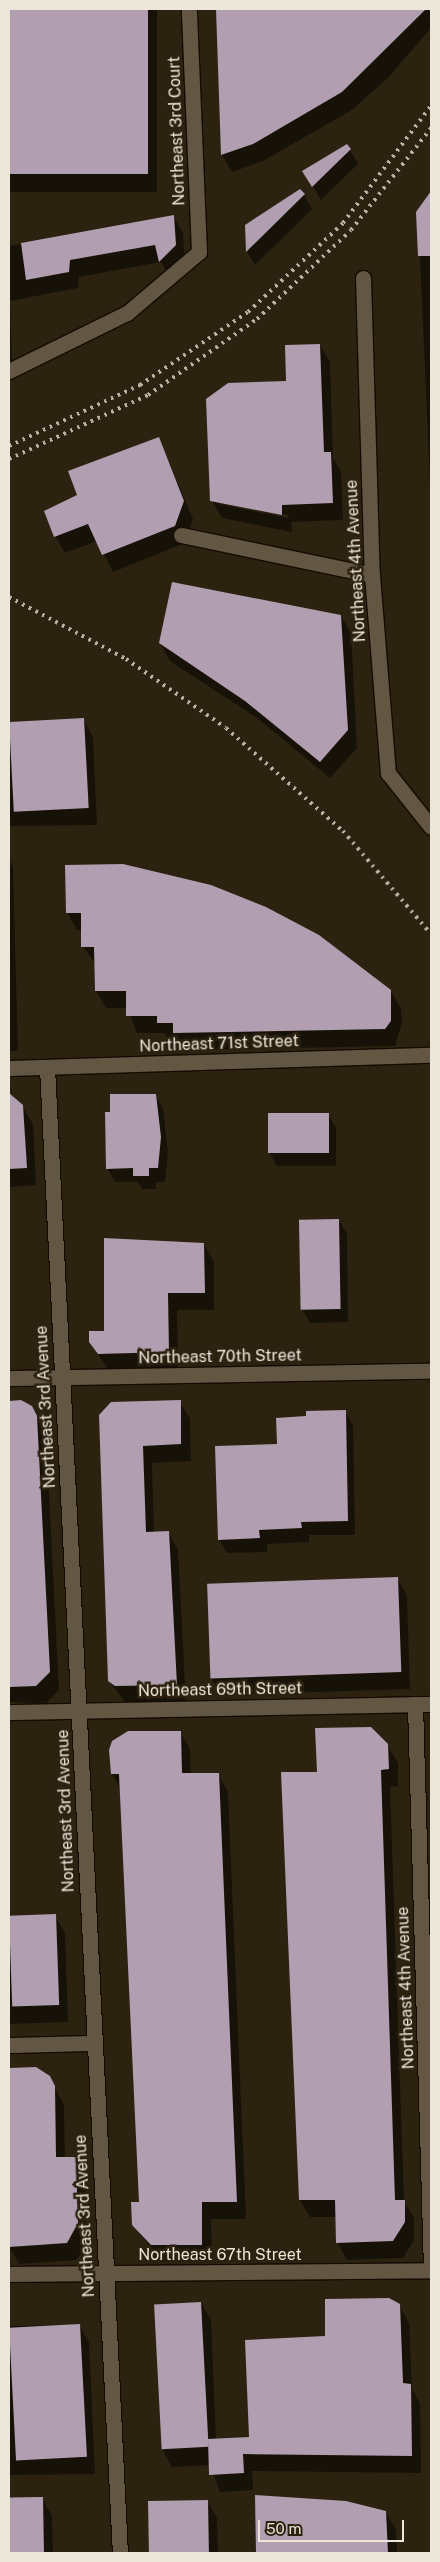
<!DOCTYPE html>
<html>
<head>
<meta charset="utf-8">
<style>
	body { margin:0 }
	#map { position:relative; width:440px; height:2562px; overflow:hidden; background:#2c2210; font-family:"Public Sans",sans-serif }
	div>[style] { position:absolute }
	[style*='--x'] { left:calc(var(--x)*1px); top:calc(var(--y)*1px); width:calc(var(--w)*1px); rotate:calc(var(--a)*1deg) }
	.shadow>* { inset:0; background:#0007; transform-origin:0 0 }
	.building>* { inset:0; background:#b19eb0; transform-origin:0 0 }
	.roads { filter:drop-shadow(1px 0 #140b00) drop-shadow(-1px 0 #140b00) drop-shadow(0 1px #140b00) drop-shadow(0 -1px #140b00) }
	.minor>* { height:15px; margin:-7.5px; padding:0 7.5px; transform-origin:7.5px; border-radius:7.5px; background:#635744 }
	.rail>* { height:4px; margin-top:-2px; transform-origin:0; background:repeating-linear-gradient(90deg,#b9b1a4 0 2.5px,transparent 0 7.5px) }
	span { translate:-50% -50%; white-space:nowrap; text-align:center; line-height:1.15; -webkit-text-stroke:5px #2c2210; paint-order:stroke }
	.street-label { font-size:16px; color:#ede6db }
	.frame { position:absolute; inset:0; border:10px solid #ede6db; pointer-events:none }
	.scale { position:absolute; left:258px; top:2520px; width:146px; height:22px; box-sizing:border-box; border:2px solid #ede6db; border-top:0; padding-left:6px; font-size:15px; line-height:18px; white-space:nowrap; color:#ede6db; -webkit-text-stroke:4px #2c2210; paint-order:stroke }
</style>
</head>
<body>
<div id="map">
	<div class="shadow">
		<i style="left:9px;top:9px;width:148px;height:183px"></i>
		<i style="clip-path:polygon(217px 9px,431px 9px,431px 28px,387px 79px,352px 110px,263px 161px,232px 172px,222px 155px)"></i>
		<i style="clip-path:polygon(350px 150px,358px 164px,321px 200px,312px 185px)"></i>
		<i style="clip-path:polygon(431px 194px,431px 505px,418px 212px)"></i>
		<i style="clip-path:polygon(304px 195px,312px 209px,255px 265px,247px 252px,246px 225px)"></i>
		<i style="clip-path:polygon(174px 217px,183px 233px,185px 262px,170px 277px,161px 262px,79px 277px,78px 288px,10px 301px,12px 362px,9px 362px,9px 246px)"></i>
		<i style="clip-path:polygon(evenodd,320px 345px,330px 362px,333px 458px,341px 471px,343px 520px,291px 522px,292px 532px,222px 518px,212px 501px,288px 382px,320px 345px,219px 501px,289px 515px,288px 518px,219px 504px,219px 501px)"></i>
		<i style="clip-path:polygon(159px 439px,193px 519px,185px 543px,113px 572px,97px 541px,65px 553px,55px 536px,79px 496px)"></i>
		<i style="clip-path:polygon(341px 616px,351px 633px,357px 748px,330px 778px,257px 718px,170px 661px,160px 643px)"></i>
		<i style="clip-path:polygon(83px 719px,93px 737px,97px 825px,9px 826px,9px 722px)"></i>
		<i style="clip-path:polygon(9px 859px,13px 867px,18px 1051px,9px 1051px)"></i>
		<i style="clip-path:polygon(123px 865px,266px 908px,319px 937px,390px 990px,401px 1008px,402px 1023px,395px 1046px,185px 1050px,179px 1040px,168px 1040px,164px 1033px,137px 1033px,127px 1008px,106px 1008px,96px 991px,96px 964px,83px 947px,82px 930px,77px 930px,67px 912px)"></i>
		<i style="clip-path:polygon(155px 1095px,163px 1109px,168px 1152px,165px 1182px,156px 1182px,156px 1189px,142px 1189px,138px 1182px,115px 1182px,107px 1168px,111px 1113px)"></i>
		<i style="clip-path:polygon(9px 1100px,22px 1106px,33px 1124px,36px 1185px,9px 1187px)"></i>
		<i style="clip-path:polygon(328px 1114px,336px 1128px,336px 1166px,277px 1166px,269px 1152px)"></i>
		<i style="clip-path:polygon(339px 1220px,347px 1234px,348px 1322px,310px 1323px,302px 1309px)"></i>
		<i style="clip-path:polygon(204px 1244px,214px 1262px,214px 1310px,177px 1310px,178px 1369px,109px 1371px,90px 1342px)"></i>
		<i style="clip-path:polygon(9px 1402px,31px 1407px,46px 1435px,59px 1690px,46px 1703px,9px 1702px)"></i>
		<i style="clip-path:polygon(180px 1402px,190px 1419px,191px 1461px,152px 1463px,154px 1533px,168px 1532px,178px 1550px,186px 1702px,126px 1703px,109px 1681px,100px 1416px)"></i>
		<i style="clip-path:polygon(345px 1411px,353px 1425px,355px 1535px,309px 1535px,309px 1542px,267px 1544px,267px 1552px,227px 1553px,219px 1539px,279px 1445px,307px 1417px)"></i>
		<i style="clip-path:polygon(397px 1578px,407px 1596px,410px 1689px,221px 1695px,211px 1678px)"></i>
		<i style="clip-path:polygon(180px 1732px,190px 1749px,191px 1774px,218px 1774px,228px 1792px,246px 2219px,211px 2219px,212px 2262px,162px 2262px,133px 2225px,140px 2203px,121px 1790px,112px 1774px)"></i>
		<i style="clip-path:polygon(387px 1745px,398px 1763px,398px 1786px,390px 1787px,404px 2201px,414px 2218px,414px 2240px,403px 2258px,347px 2260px,337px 2242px,337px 2217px,310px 2217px,300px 2200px,318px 1773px)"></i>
		<i style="clip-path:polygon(55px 1916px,65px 1933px,68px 2022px,9px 2024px,9px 1917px)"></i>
		<i style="clip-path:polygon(9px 2069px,36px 2069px,49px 2077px,64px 2105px,65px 2158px,75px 2158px,85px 2175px,87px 2241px,77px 2260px,19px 2264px,9px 2246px)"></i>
		<i style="clip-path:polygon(201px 2303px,211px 2320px,216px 2440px,250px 2439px,326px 2338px,399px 2305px,409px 2323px,412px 2389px,420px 2403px,421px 2473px,252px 2471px,253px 2490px,220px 2492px,210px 2465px,172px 2467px,162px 2449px,176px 2304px)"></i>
		<i style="clip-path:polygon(79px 2325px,89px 2342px,95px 2474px,9px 2475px,9px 2326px)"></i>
		<i style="clip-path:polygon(256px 2496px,386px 2513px,396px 2530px,397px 2553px,257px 2553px)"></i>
		<i style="clip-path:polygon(42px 2498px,52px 2516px,53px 2553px,9px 2553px,9px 2499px)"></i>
		<i style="clip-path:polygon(207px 2501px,217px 2518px,218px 2553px,151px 2553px,150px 2502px)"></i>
	</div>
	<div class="building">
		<i style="left:9px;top:9px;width:139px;height:165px"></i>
		<i style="clip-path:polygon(216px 9px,426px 9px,342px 92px,253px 144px,221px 155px)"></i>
		<i style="clip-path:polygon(347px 144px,351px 149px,312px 187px,302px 171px)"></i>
		<i style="clip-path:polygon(300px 189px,305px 194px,246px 252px,245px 225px)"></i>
		<i style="clip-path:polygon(431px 191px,431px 256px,418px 256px,416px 212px)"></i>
		<i style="clip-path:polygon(174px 215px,176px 245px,159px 262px,155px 245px,70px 260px,69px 272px,26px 280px,21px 243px)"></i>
		<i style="clip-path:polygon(320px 344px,324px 452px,331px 452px,333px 503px,282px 505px,282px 515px,210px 501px,206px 399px,228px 383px,286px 381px,285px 345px)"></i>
		<i style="clip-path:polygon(159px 437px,184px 501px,175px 526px,102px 555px,88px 524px,54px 537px,44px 511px,77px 495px,68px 471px)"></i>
		<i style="clip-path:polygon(172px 582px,341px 615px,348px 730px,320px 762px,245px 701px,159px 643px)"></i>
		<i style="left:84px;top:718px;width:90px;height:75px;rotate:87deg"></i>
		<i style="clip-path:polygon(123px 864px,211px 885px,266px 907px,319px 935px,391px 990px,391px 1021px,385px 1029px,173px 1033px,173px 1023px,157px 1023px,157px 1016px,126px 1016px,126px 991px,95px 991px,94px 947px,81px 947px,81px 913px,66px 913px,65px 865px)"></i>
		<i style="clip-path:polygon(9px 1093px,23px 1105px,27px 1168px,9px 1169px)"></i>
		<i style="clip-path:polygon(110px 1094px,156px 1094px,161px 1137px,158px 1168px,149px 1168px,149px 1176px,133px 1176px,133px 1168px,106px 1169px,105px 1112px,110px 1112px)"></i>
		<i style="left:268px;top:1113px;width:61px;height:40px"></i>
		<i style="left:339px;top:1219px;width:90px;height:40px;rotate:89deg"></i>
		<i style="clip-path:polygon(104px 1238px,204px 1243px,205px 1293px,168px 1293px,169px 1352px,98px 1354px,89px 1342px,89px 1331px,104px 1331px)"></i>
		<i style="clip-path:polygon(21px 1400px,32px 1406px,37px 1416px,50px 1672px,36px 1686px,9px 1687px,9px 1401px)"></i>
		<i style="clip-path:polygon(181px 1400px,181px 1444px,143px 1446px,146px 1532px,169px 1531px,177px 1685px,115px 1686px,108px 1681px,99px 1415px,111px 1402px)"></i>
		<i style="clip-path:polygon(346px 1410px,348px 1521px,301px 1522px,302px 1528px,259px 1530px,260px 1538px,218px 1540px,215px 1446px,277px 1444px,276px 1418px,306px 1416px,306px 1411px)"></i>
		<i style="left:398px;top:1577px;width:95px;height:191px;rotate:88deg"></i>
		<i style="clip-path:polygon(371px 1727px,388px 1744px,389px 1769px,381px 1770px,395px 2200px,405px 2200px,405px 2222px,393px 2241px,336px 2243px,335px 2200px,299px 2200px,281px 1772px,317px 1772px,315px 1728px)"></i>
		<i style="clip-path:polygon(128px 1731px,181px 1731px,182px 1773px,219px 1773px,237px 2202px,202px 2202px,202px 2245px,151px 2245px,132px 2225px,131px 2202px,139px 2202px,119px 1774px,111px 1774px,109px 1750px,112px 1741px)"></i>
		<i style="left:56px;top:1914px;width:91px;height:47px;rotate:88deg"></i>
		<i style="clip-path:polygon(36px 2067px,50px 2076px,55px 2086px,56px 2157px,76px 2157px,78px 2223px,67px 2243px,9px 2247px,9px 2068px)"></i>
		<i style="clip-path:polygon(389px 2298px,400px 2304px,403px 2383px,411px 2384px,412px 2456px,243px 2454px,244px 2473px,209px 2475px,208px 2439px,249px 2437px,245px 2340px,325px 2336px,325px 2299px)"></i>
		<i style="left:201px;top:2302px;width:145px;height:47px;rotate:87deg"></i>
		<i style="left:80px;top:2324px;width:133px;height:71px;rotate:87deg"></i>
		<i style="clip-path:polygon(255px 2495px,346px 2501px,386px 2511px,388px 2553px,256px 2553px)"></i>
		<i style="left:43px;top:2497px;width:56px;height:34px;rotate:89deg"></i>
		<i style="left:208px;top:2500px;width:53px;height:60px;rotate:89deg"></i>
	</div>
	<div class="roads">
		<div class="minor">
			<i style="--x:363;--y:278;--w:297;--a:88.3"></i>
			<i style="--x:372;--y:575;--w:199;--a:85.4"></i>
			<i style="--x:388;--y:773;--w:69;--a:51.5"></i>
			<i style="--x:9;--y:371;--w:131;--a:-26.2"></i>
			<i style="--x:127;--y:313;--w:94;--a:-40.3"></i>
			<i style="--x:199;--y:252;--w:243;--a:-92.4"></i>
			<i style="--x:181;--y:535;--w:195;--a:11.8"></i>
			<i style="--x:47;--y:1067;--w:1488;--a:87.19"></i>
			<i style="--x:9;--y:1068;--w:422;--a:-1.8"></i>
			<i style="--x:9;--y:1378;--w:422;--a:-1"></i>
			<i style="--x:415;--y:1704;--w:567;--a:88.38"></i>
			<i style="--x:9;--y:1712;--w:422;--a:-1.1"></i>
			<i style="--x:9;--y:2045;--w:83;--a:-1.4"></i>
			<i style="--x:9;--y:2274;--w:422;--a:-0.5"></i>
		</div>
	</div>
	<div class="rail">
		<i style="--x:9;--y:446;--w:145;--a:-25"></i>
		<i style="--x:140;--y:385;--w:130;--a:-34.1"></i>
		<i style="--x:248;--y:312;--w:130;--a:-43.1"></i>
		<i style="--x:343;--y:223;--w:146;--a:-53.1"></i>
		<i style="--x:9;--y:459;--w:153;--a:-24.7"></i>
		<i style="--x:148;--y:395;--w:133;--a:-34.9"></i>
		<i style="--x:257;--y:319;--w:129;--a:-43.4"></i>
		<i style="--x:351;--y:230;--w:130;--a:-51.9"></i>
		<i style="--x:9;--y:597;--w:132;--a:27.9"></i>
		<i style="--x:126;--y:659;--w:121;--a:34.6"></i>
		<i style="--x:226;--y:728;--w:156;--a:41.4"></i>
		<i style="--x:343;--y:831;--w:135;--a:49.5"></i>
	</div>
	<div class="street-label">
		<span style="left:177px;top:131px;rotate:-92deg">Northeast 3rd Court</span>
		<span style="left:356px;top:561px;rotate:-93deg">Northeast 4th Avenue</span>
		<span style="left:219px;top:1044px;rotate:-2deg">Northeast 71st Street</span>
		<span style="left:220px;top:1357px;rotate:-1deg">Northeast 70th Street</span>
		<span style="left:46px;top:1407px;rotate:-93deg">Northeast 3rd Avenue</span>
		<span style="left:220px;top:1690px;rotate:-1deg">Northeast 69th Street</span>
		<span style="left:66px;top:1811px;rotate:-92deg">Northeast 3rd Avenue</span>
		<span style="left:406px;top:1988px;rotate:-92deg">Northeast 4th Avenue</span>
		<span style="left:85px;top:2216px;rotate:-93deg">Northeast 3rd Avenue</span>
		<span style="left:220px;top:2255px">Northeast 67th Street</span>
	</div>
	<div class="frame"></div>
	<div class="scale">50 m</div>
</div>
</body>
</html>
